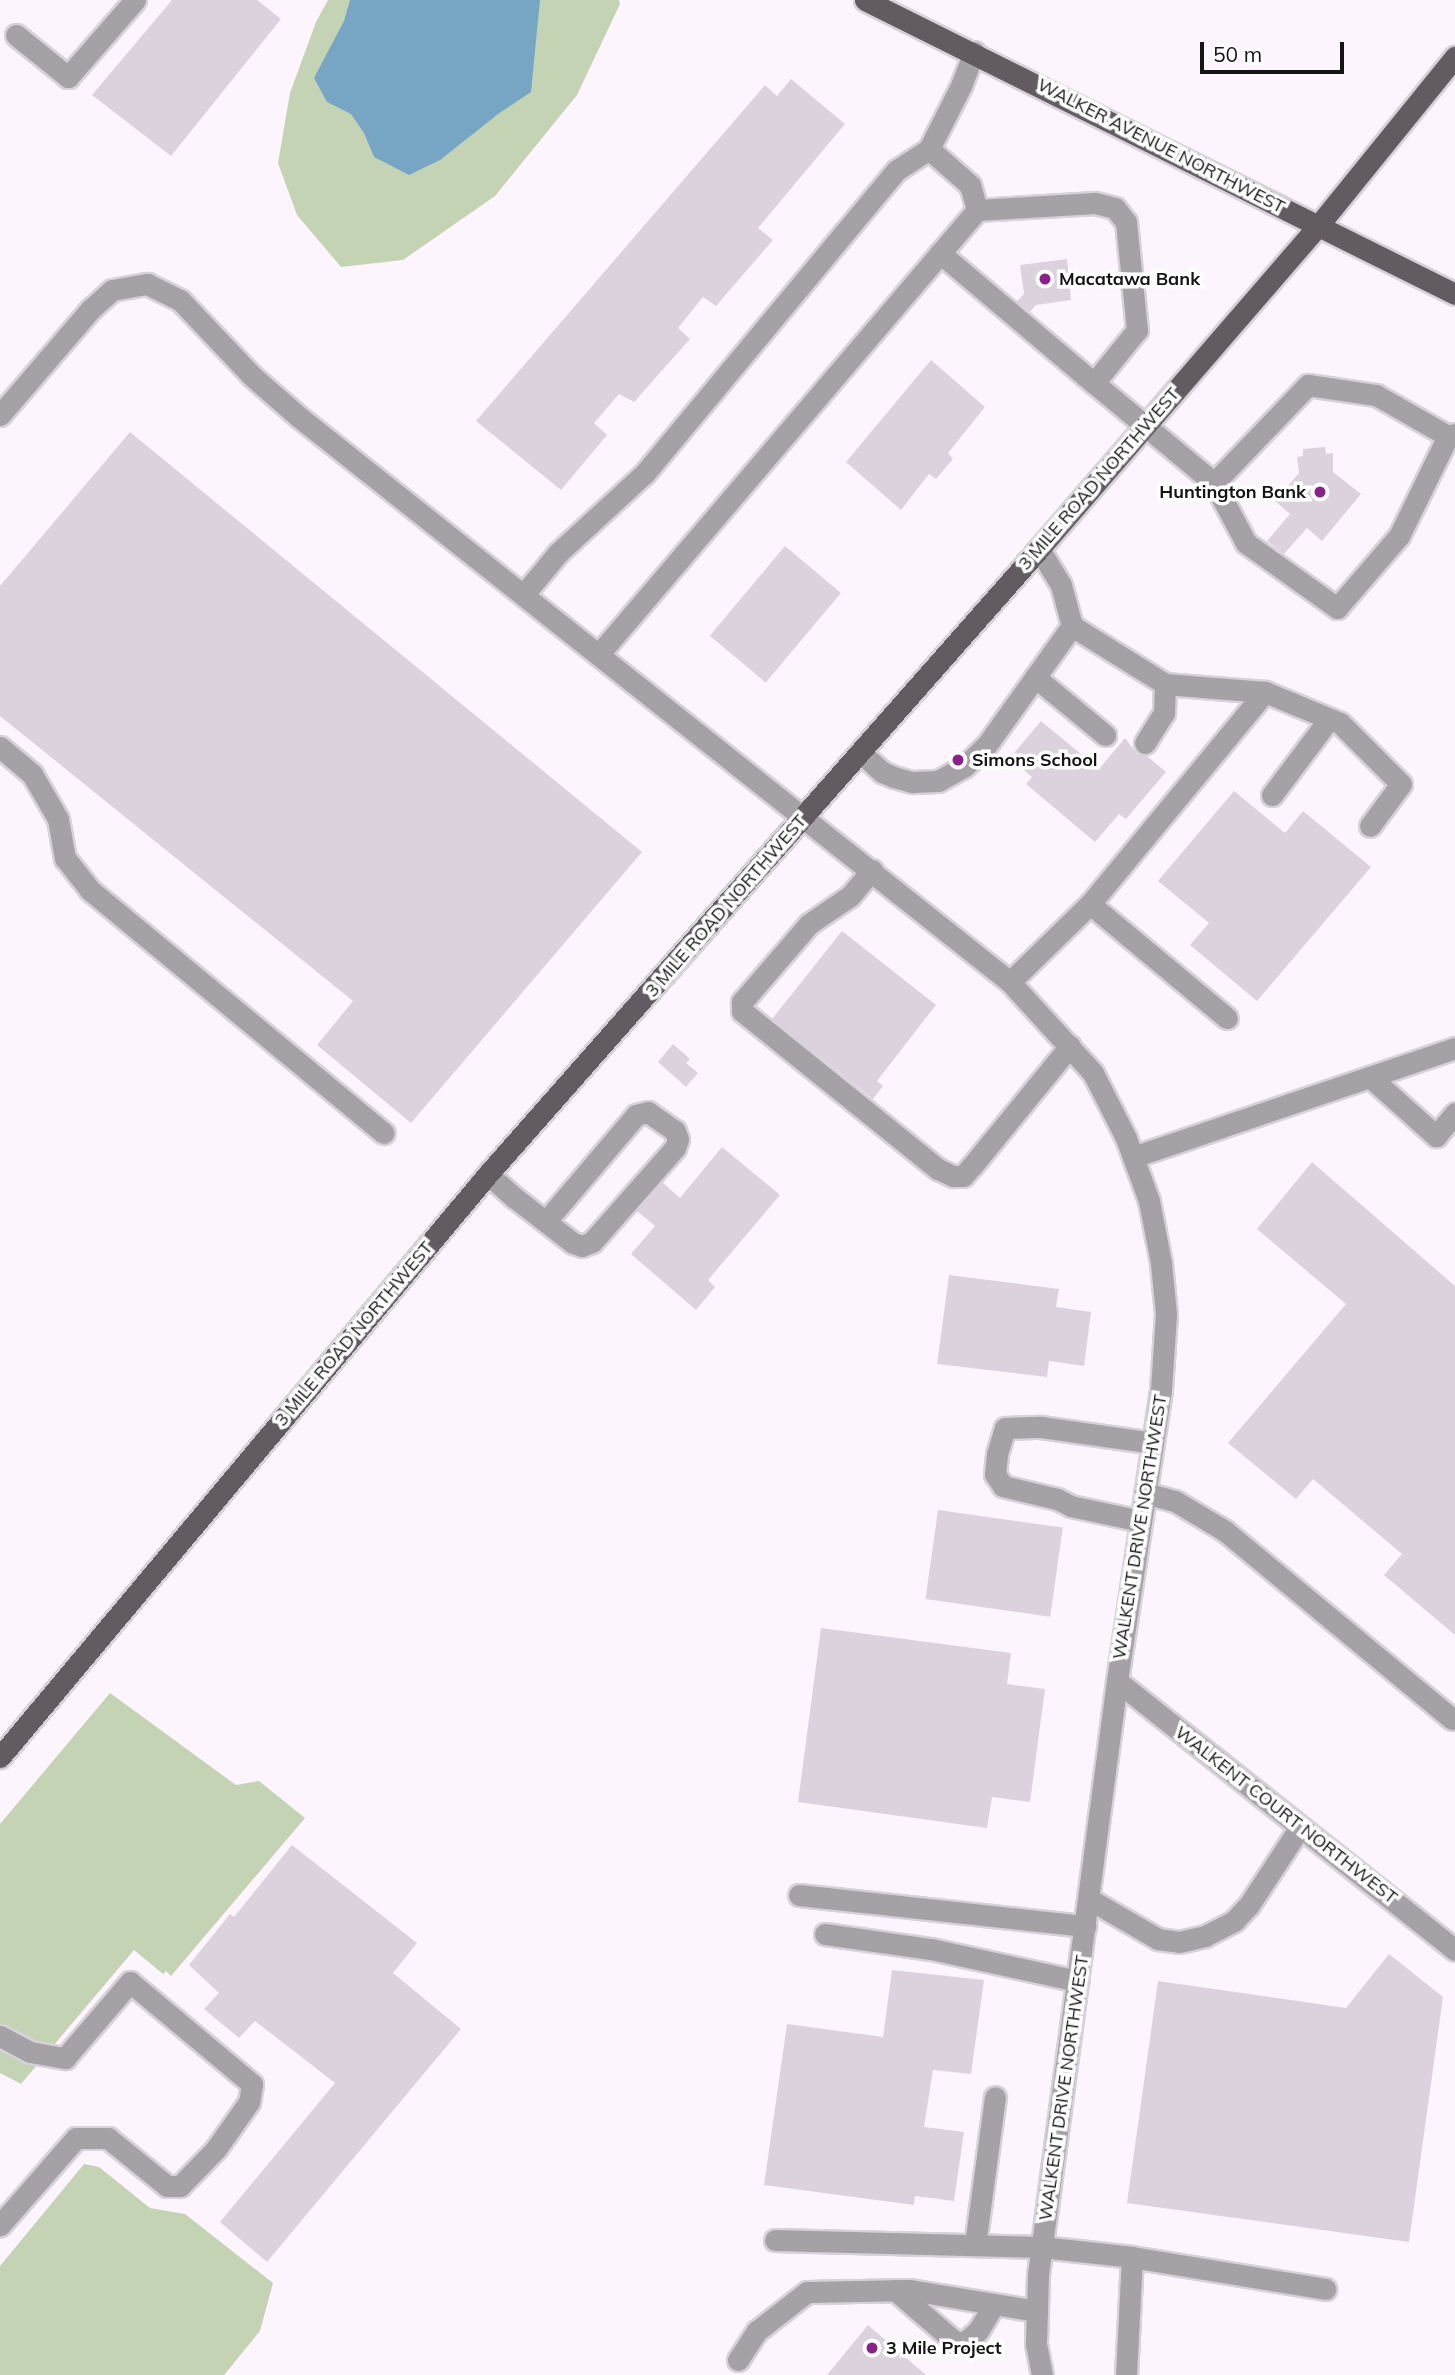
<!DOCTYPE html>
<html>
<head>
<meta charset="utf-8">
<style>
	body { margin:0 }
	#map { position:relative; width:1455px; height:2375px; overflow:hidden; background:#fcf5fe; font-family:Mulish,sans-serif }
	div>[style] { position:absolute }
	[style*='--x'] { left:calc(var(--x)*1px); top:calc(var(--y)*1px); width:calc(var(--w)*1px); rotate:calc(var(--a)*1deg) }
	.green>* { inset:0; background:#c5d3b5 }
	.water>* { inset:0; background:#77a6c5 }
	.building>* { inset:0; background:#dbd2de; transform-origin:0 0 }
	.roads { filter:drop-shadow(2px 0 #d7d1d9) drop-shadow(-2px 0 #d7d1d9) drop-shadow(0 2px #d7d1d9) drop-shadow(0 -2px #d7d1d9) }
	.minor>* { height:21px; margin:-10.5px; padding:0 10.5px; transform-origin:10.5px; border-radius:10.5px; background:#a6a1a6 }
	.major>* { height:21px; margin:-10.5px; padding:0 10.5px; transform-origin:10.5px; border-radius:10.5px; background:#635b62 }
	.dots>* { width:19px; height:19px; translate:-50% -50%; box-sizing:border-box; border:4px solid #fff; border-radius:50% }
	span { translate:-50% -50%; white-space:nowrap; text-align:center; line-height:1.15; -webkit-text-stroke:7px #fff; paint-order:stroke }
	.street-label { font-size:18px; color:#161317 }
	.poi-label { font-size:18px; color:#161317; font-weight:700 }
	.left { translate:0 -50%; text-align:left }
	.right { translate:-100% -50%; text-align:right }
	.scale { position:absolute; left:1200px; top:42px; width:144px; height:32px; box-sizing:border-box; border:4px solid #161317; border-top:0; padding-left:9px; font-size:21px; line-height:24px; white-space:nowrap; color:#161317; -webkit-text-stroke:5px #fff; paint-order:stroke }
</style>
</head>
<body>
<div id="map">
	<div class="green">
		<i style="clip-path:polygon(328px 0,619px 0,620px 4px,577px 95px,495px 196px,403px 260px,341px 267px,297px 215px,278px 163px,290px 93px,316px 22px)"></i>
		<i style="clip-path:polygon(110px 1693px,236px 1785px,259px 1781px,305px 1818px,171px 1976px,166px 1971px,163px 1974px,134px 1950px,21px 2084px,0 2073px,0 1824px)"></i>
		<i style="clip-path:polygon(84px 2164px,99px 2167px,150px 2208px,185px 2214px,273px 2283px,260px 2331px,224px 2375px,0 2375px,0 2266px)"></i>
	</div>
	<div class="water">
		<i style="clip-path:polygon(350px 0,540px 0,531px 92px,498px 114px,440px 160px,409px 175px,374px 157px,364px 133px,351px 114px,327px 102px,314px 78px,344px 21px)"></i>
	</div>
	<div class="building">
		<i style="clip-path:polygon(172px 0,257px 0,281px 19px,171px 156px,92px 95px)"></i>
		<i style="clip-path:polygon(791px 79px,845px 124px,758px 228px,773px 240px,716px 306px,703px 297px,678px 328px,690px 339px,634px 402px,619px 394px,594px 423px,607px 435px,561px 490px,476px 421px,765px 85px,777px 96px)"></i>
		<i style="clip-path:polygon(1067px 259px,1071px 300px,1036px 305px,1030px 312px,1017px 301px,1024px 294px,1020px 265px)"></i>
		<i style="clip-path:polygon(931px 360px,985px 407px,948px 453px,953px 459px,936px 479px,929px 474px,901px 510px,846px 462px)"></i>
		<i style="clip-path:polygon(130px 432px,642px 852px,411px 1123px,317px 1045px,353px 1001px,0 716px,0 586px)"></i>
		<i style="clip-path:polygon(1325px 447px,1326px 454px,1333px 453px,1333px 472px,1361px 494px,1322px 541px,1307px 528px,1284px 554px,1267px 541px,1290px 514px,1275px 501px,1299px 473px,1297px 457px,1303px 456px,1303px 449px)"></i>
		<i style="left:785px;top:546px;width:73px;height:117px;rotate:40deg"></i>
		<i style="clip-path:polygon(1041px 721px,1099px 769px,1125px 738px,1137px 754px,1147px 756px,1166px 772px,1126px 819px,1119px 814px,1095px 842px,1026px 784px,1032px 777px,1010px 758px)"></i>
		<i style="clip-path:polygon(1234px 791px,1285px 833px,1303px 811px,1371px 867px,1257px 1001px,1190px 945px,1209px 923px,1158px 881px)"></i>
		<i style="clip-path:polygon(842px 931px,936px 1005px,877px 1081px,883px 1086px,873px 1099px,772px 1019px)"></i>
		<i style="clip-path:polygon(673px 1044px,690px 1059px,686px 1063px,698px 1073px,686px 1087px,658px 1062px)"></i>
		<i style="clip-path:polygon(722px 1147px,780px 1195px,708px 1280px,715px 1287px,696px 1310px,631px 1254px,655px 1226px,637px 1211px,662px 1182px,680px 1198px)"></i>
		<i style="clip-path:polygon(1312px 1162px,1455px 1286px,1455px 1635px,1384px 1575px,1402px 1554px,1313px 1479px,1296px 1499px,1228px 1443px,1346px 1304px,1257px 1229px)"></i>
		<i style="clip-path:polygon(949px 1275px,1059px 1289px,1056px 1307px,1091px 1312px,1084px 1366px,1049px 1361px,1047px 1377px,937px 1364px)"></i>
		<i style="left:938px;top:1510px;width:126px;height:90px;rotate:8deg"></i>
		<i style="clip-path:polygon(821px 1628px,1011px 1653px,1007px 1684px,1045px 1689px,1030px 1802px,992px 1797px,987px 1828px,798px 1802px)"></i>
		<i style="clip-path:polygon(292px 1845px,417px 1943px,393px 1973px,461px 2029px,267px 2262px,220px 2222px,335px 2083px,255px 2021px,239px 2038px,204px 2009px,219px 1993px,189px 1965px,230px 1914px,234px 1917px)"></i>
		<i style="clip-path:polygon(1389px 1954px,1443px 1997px,1409px 2242px,1127px 2203px,1158px 1981px,1346px 2008px)"></i>
		<i style="clip-path:polygon(892px 1970px,984px 1980px,971px 2074px,933px 2070px,924px 2127px,964px 2132px,954px 2201px,915px 2196px,914px 2205px,764px 2185px,787px 2024px,883px 2037px)"></i>
		<i style="clip-path:polygon(868px 2325px,926px 2375px,827px 2375px)"></i>
	</div>
	<div class="roads">
		<div class="minor">
			<i style="--x:16;--y:35;--w:67;--a:38.9"></i>
			<i style="--x:68;--y:77;--w:102;--a:-49"></i>
			<i style="--x:974;--y:52;--w:34;--a:111"></i>
			<i style="--x:962;--y:84;--w:73;--a:116.9"></i>
			<i style="--x:929;--y:149;--w:55;--a:41.3"></i>
			<i style="--x:970;--y:185;--w:26;--a:74"></i>
			<i style="--x:977;--y:210;--w:118;--a:-3.4"></i>
			<i style="--x:1095;--y:203;--w:21;--a:14"></i>
			<i style="--x:1115;--y:208;--w:18;--a:52"></i>
			<i style="--x:1126;--y:222;--w:109;--a:84.2"></i>
			<i style="--x:1137;--y:330;--w:68;--a:129.1"></i>
			<i style="--x:1094;--y:383;--w:156;--a:39.8"></i>
			<i style="--x:1214;--y:483;--w:136;--a:-46.2"></i>
			<i style="--x:1308;--y:385;--w:69;--a:8.4"></i>
			<i style="--x:1376;--y:395;--w:83;--a:29.7"></i>
			<i style="--x:1448;--y:436;--w:7;--a:-16"></i>
			<i style="--x:940;--y:253;--w:202;--a:40.2"></i>
			<i style="--x:0;--y:415;--w:140;--a:-49.4"></i>
			<i style="--x:91;--y:309;--w:28;--a:-42"></i>
			<i style="--x:112;--y:290;--w:36;--a:-10"></i>
			<i style="--x:147;--y:284;--w:37;--a:26"></i>
			<i style="--x:180;--y:300;--w:105;--a:46.5"></i>
			<i style="--x:252;--y:376;--w:62;--a:41.1"></i>
			<i style="--x:299;--y:417;--w:908;--a:38.47"></i>
			<i style="--x:1010;--y:982;--w:123;--a:47.6"></i>
			<i style="--x:1093;--y:1073;--w:73;--a:63.1"></i>
			<i style="--x:1126;--y:1138;--w:67;--a:69.9"></i>
			<i style="--x:1149;--y:1201;--w:63;--a:79"></i>
			<i style="--x:1161;--y:1263;--w:51;--a:84.4"></i>
			<i style="--x:1166;--y:1314;--w:76;--a:93.8"></i>
			<i style="--x:1161;--y:1390;--w:294;--a:98.6"></i>
			<i style="--x:1117;--y:1681;--w:599;--a:97.58"></i>
			<i style="--x:1038;--y:2275;--w:69;--a:91.7"></i>
			<i style="--x:1036;--y:2344;--w:32;--a:79"></i>
			<i style="--x:1214;--y:483;--w:68;--a:61.9"></i>
			<i style="--x:1246;--y:543;--w:112;--a:35.5"></i>
			<i style="--x:1337;--y:608;--w:95;--a:-49.3"></i>
			<i style="--x:1399;--y:536;--w:111;--a:-63.9"></i>
			<i style="--x:524;--y:594;--w:53;--a:-50.3"></i>
			<i style="--x:558;--y:553;--w:118;--a:-42.6"></i>
			<i style="--x:645;--y:473;--w:394;--a:-50.3"></i>
			<i style="--x:897;--y:170;--w:38;--a:-33"></i>
			<i style="--x:1072;--y:626;--w:110;--a:31.9"></i>
			<i style="--x:1165;--y:684;--w:100;--a:4.6"></i>
			<i style="--x:1265;--y:692;--w:81;--a:22.5"></i>
			<i style="--x:1340;--y:723;--w:86;--a:45"></i>
			<i style="--x:1401;--y:784;--w:52;--a:126.4"></i>
			<i style="--x:599;--y:654;--w:583;--a:-49.59"></i>
			<i style="--x:1035;--y:677;--w:91;--a:39.6"></i>
			<i style="--x:1145;--y:743;--w:36;--a:-58"></i>
			<i style="--x:1164;--y:713;--w:29;--a:-88"></i>
			<i style="--x:0;--y:747;--w:42;--a:40.2"></i>
			<i style="--x:32;--y:774;--w:52;--a:60"></i>
			<i style="--x:58;--y:819;--w:40;--a:80"></i>
			<i style="--x:65;--y:858;--w:41;--a:52"></i>
			<i style="--x:90;--y:890;--w:381;--a:39.6"></i>
			<i style="--x:860;--y:752;--w:30;--a:42"></i>
			<i style="--x:882;--y:772;--w:13;--a:23"></i>
			<i style="--x:894;--y:777;--w:19;--a:16"></i>
			<i style="--x:912;--y:782;--w:26;--a:-2"></i>
			<i style="--x:938;--y:781;--w:31;--a:-29"></i>
			<i style="--x:965;--y:766;--w:29;--a:-44"></i>
			<i style="--x:986;--y:746;--w:148;--a:-54.4"></i>
			<i style="--x:1072;--y:626;--w:42;--a:-105"></i>
			<i style="--x:1061;--y:585;--w:42;--a:-121.4"></i>
			<i style="--x:1272;--y:795;--w:95;--a:-53.1"></i>
			<i style="--x:872;--y:870;--w:34;--a:130"></i>
			<i style="--x:850;--y:896;--w:50;--a:145.7"></i>
			<i style="--x:809;--y:924;--w:103;--a:130.7"></i>
			<i style="--x:742;--y:1002;--w:9;--a:90"></i>
			<i style="--x:742;--y:1011;--w:252;--a:38.9"></i>
			<i style="--x:938;--y:1169;--w:17;--a:25"></i>
			<i style="--x:953;--y:1176;--w:10;--a:0"></i>
			<i style="--x:963;--y:1176;--w:13;--a:-48"></i>
			<i style="--x:972;--y:1166;--w:155;--a:-50.8"></i>
			<i style="--x:1090;--y:904;--w:178;--a:39.8"></i>
			<i style="--x:1010;--y:982;--w:112;--a:-44.3"></i>
			<i style="--x:1090;--y:904;--w:275;--a:-50.5"></i>
			<i style="--x:1370;--y:1077;--w:89;--a:41.8"></i>
			<i style="--x:1436;--y:1136;--w:30;--a:-50"></i>
			<i style="--x:1133;--y:1157;--w:340;--a:-18.7"></i>
			<i style="--x:488;--y:1174;--w:36;--a:42"></i>
			<i style="--x:515;--y:1198;--w:73;--a:37.8"></i>
			<i style="--x:573;--y:1243;--w:9;--a:18"></i>
			<i style="--x:582;--y:1246;--w:11;--a:-22"></i>
			<i style="--x:592;--y:1242;--w:125;--a:-48.6"></i>
			<i style="--x:675;--y:1148;--w:9;--a:-72"></i>
			<i style="--x:678;--y:1139;--w:9;--a:-111"></i>
			<i style="--x:675;--y:1131;--w:33;--a:-145"></i>
			<i style="--x:648;--y:1112;--w:12;--a:166"></i>
			<i style="--x:636;--y:1115;--w:139;--a:130.3"></i>
			<i style="--x:1145;--y:1493;--w:31;--a:15"></i>
			<i style="--x:1175;--y:1501;--w:58;--a:31"></i>
			<i style="--x:1225;--y:1531;--w:295;--a:39.6"></i>
			<i style="--x:1141;--y:1521;--w:72;--a:-167.9"></i>
			<i style="--x:1071;--y:1506;--w:16;--a:-153"></i>
			<i style="--x:1057;--y:1499;--w:56;--a:-166.5"></i>
			<i style="--x:1003;--y:1486;--w:14;--a:-124"></i>
			<i style="--x:995;--y:1474;--w:20;--a:-84"></i>
			<i style="--x:997;--y:1454;--w:27;--a:-73"></i>
			<i style="--x:1005;--y:1428;--w:36;--a:-2"></i>
			<i style="--x:1041;--y:1427;--w:113;--a:8.1"></i>
			<i style="--x:1117;--y:1681;--w:432;--a:38.5"></i>
			<i style="--x:799;--y:1895;--w:288;--a:6.2"></i>
			<i style="--x:1089;--y:1899;--w:80;--a:30.1"></i>
			<i style="--x:1158;--y:1939;--w:21;--a:8"></i>
			<i style="--x:1179;--y:1942;--w:27;--a:-13"></i>
			<i style="--x:1205;--y:1936;--w:33;--a:-27"></i>
			<i style="--x:1234;--y:1921;--w:22;--a:-47"></i>
			<i style="--x:1249;--y:1905;--w:93;--a:-56.8"></i>
			<i style="--x:825;--y:1934;--w:107;--a:8.1"></i>
			<i style="--x:931;--y:1949;--w:150;--a:12.3"></i>
			<i style="--x:0;--y:2036;--w:34;--a:28"></i>
			<i style="--x:30;--y:2052;--w:36;--a:10"></i>
			<i style="--x:65;--y:2058;--w:100;--a:-49.5"></i>
			<i style="--x:130;--y:1982;--w:159;--a:39.9"></i>
			<i style="--x:252;--y:2084;--w:18;--a:99"></i>
			<i style="--x:249;--y:2102;--w:57;--a:125.1"></i>
			<i style="--x:216;--y:2149;--w:52;--a:134.2"></i>
			<i style="--x:180;--y:2186;--w:13;--a:180"></i>
			<i style="--x:167;--y:2186;--w:76;--a:-140.9"></i>
			<i style="--x:108;--y:2138;--w:32;--a:180"></i>
			<i style="--x:76;--y:2138;--w:116;--a:131.1"></i>
			<i style="--x:775;--y:2240;--w:267;--a:1.5"></i>
			<i style="--x:1042;--y:2247;--w:91;--a:6.3"></i>
			<i style="--x:1132;--y:2257;--w:118;--a:92.9"></i>
			<i style="--x:975;--y:2245;--w:149;--a:-82.3"></i>
			<i style="--x:1132;--y:2257;--w:196;--a:9.4"></i>
			<i style="--x:895;--y:2290;--w:78;--a:40.8"></i>
			<i style="--x:954;--y:2341;--w:10;--a:11"></i>
			<i style="--x:964;--y:2343;--w:18;--a:-41"></i>
			<i style="--x:978;--y:2331;--w:31;--a:-59"></i>
			<i style="--x:738;--y:2360;--w:35;--a:-57"></i>
			<i style="--x:757;--y:2331;--w:63;--a:-38"></i>
			<i style="--x:807;--y:2292;--w:103;--a:-1.1"></i>
			<i style="--x:910;--y:2290;--w:129;--a:9.4"></i>
		</div>
		<div class="major">
			<i style="--x:865;--y:0;--w:659;--a:26.49"></i>
			<i style="--x:0;--y:1757;--w:760;--a:-50.07"></i>
			<i style="--x:488;--y:1174;--w:833;--a:-48.6"></i>
			<i style="--x:1039;--y:549;--w:427;--a:-49.2"></i>
			<i style="--x:1318;--y:226;--w:218;--a:-51"></i>
		</div>
	</div>
	<div class="dots">
		<i style="left:1045px;top:279px;background:#892188"></i>
		<i style="left:1320px;top:492px;background:#892188"></i>
		<i style="left:958px;top:760px;background:#892188"></i>
		<i style="left:872px;top:2348px;background:#892188"></i>
	</div>
	<div class="street-label">
		<span style="left:1161px;top:146px;rotate:27deg">WALKER AVENUE NORTHWEST</span>
		<span style="left:1099px;top:479px;rotate:-49deg">3 MILE ROAD NORTHWEST</span>
		<span style="left:726px;top:906px;rotate:-49deg">3 MILE ROAD NORTHWEST</span>
		<span style="left:354px;top:1334px;rotate:-50deg">3 MILE ROAD NORTHWEST</span>
		<span style="left:1140px;top:1527px;rotate:-81deg">WALKENT DRIVE NORTHWEST</span>
		<span style="left:1286px;top:1815px;rotate:38deg">WALKENT COURT NORTHWEST</span>
		<span style="left:1064px;top:2088px;rotate:-82deg">WALKENT DRIVE NORTHWEST</span>
	</div>
	<div class="poi-label">
		<span class="left" style="left:1059px;top:279px">Macatawa Bank</span>
		<span class="right" style="left:1306px;top:492px">Huntington Bank</span>
		<span class="left" style="left:972px;top:760px">Simons School</span>
		<span class="left" style="left:886px;top:2348px">3 Mile Project</span>
	</div>
	<div class="scale">50 m</div>
</div>
</body>
</html>
